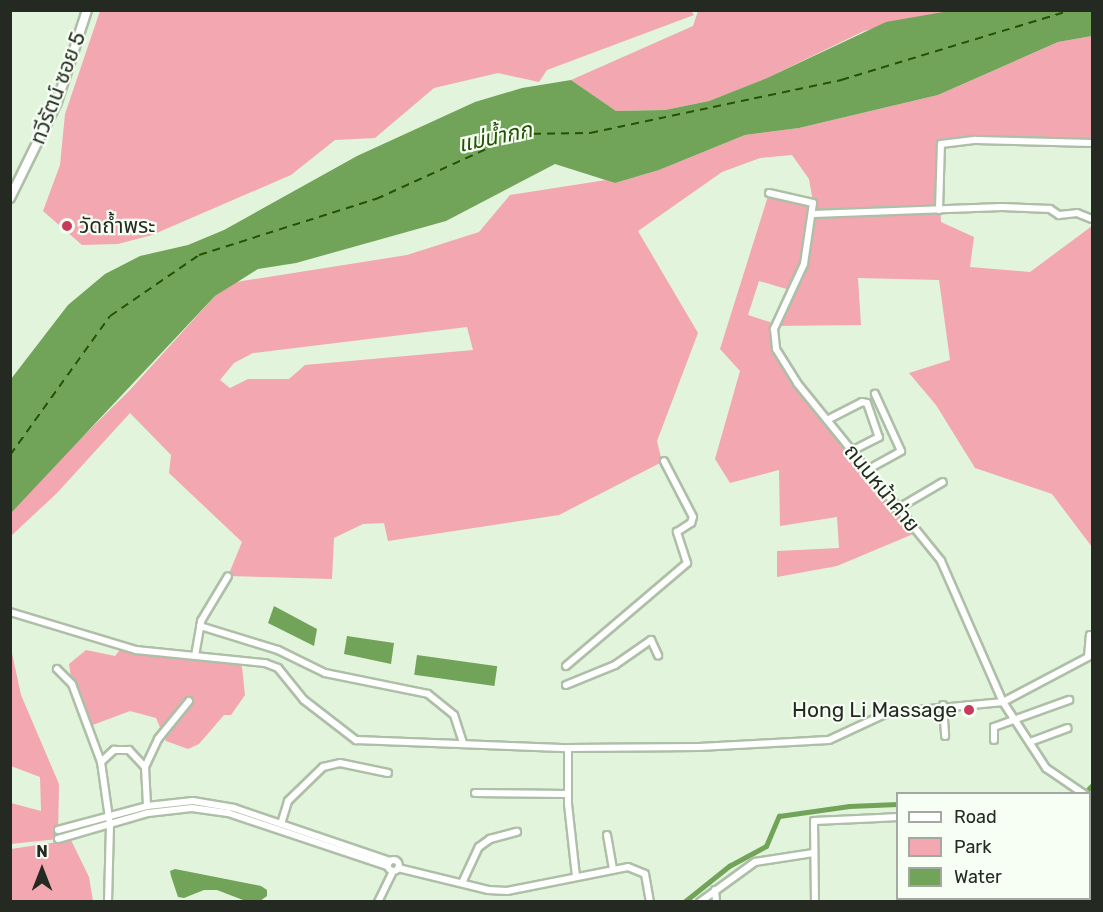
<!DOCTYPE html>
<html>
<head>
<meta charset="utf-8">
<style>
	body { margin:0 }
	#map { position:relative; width:1103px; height:912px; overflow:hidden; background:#e3f4dc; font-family:Rubik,"Noto Sans Thai",sans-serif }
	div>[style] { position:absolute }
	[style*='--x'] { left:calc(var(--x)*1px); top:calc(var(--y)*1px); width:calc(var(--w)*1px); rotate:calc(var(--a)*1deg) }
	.green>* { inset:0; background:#f2a7b1 }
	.water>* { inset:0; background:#71a359; transform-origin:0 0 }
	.canal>* { height:5px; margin:-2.5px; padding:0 2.5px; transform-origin:2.5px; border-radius:2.5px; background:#71a359 }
	.ferry>* { height:1.5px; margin-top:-0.75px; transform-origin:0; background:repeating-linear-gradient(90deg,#245200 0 8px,transparent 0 14px) }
	.roads { filter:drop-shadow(2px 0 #aebfa7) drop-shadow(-2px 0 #aebfa7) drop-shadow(0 2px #aebfa7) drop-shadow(0 -2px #aebfa7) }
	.street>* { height:6px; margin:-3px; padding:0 3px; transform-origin:3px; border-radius:3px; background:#fff }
	.street>.ring { margin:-3px; padding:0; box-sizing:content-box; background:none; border:6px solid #fff; border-radius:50% }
	.secondary>* { height:8px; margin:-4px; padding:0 4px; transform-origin:4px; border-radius:4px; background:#fff }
	.dots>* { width:16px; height:16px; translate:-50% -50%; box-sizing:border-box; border:3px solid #f7fef4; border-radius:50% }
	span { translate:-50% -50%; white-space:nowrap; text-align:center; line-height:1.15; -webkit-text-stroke:4.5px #f7fef4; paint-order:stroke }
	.street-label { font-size:21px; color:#242a21 }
	.poi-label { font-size:21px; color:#242a21 }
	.left { translate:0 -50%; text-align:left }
	.right { translate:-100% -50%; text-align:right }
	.water-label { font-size:22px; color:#245200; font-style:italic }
	.frame { position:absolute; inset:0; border:12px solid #242a21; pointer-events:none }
	.legend { position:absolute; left:896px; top:792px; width:195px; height:108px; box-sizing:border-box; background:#f7fef4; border:2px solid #a3a9a0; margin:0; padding:8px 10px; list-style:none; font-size:18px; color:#242a21 }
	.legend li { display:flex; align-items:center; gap:12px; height:30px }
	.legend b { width:30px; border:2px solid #a3a9a0 }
	.north { position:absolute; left:12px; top:840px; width:60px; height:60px; -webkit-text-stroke:4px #f7fef4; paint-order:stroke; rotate:0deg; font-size:16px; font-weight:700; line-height:24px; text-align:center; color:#242a21 }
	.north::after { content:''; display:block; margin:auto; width:21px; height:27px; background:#242a21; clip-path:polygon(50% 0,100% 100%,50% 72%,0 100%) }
</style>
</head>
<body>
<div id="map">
	<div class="green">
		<i style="clip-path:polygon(691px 10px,694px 15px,547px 70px,539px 82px,498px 73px,434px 88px,375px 138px,335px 140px,291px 175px,152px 235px,118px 244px,82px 245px,43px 211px,60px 165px,65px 114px,100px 11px)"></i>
		<i style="clip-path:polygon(698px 11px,949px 11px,864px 31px,767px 78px,709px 101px,665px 110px,616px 111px,571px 80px,693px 26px)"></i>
		<i style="clip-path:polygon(evenodd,1092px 36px,1092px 142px,939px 142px,938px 147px,941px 222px,974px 237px,970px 267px,1030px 272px,1092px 226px,1092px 547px,1052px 494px,975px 468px,936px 405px,909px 373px,950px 360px,939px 280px,858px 278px,861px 325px,775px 326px,776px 349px,918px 532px,837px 566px,777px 577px,777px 551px,839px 548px,837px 517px,780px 526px,779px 470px,730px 483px,715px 459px,740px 371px,720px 349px,769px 193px,813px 202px,809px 179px,792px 155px,760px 158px,722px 172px,638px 231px,698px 333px,657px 441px,662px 462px,559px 515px,388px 541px,384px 523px,363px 524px,334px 538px,332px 579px,228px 576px,242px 542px,169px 473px,171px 455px,130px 413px,57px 493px,11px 536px,11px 507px,129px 391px,215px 296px,236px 282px,407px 255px,479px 232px,510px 195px,606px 180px,615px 183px,659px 170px,745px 135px,799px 128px,938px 95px,1058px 42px,1092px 36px,759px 281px,790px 290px,776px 324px,748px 315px,759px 281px,1092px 36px,467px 327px,473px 350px,305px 365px,289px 379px,248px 379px,230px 388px,220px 380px,234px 363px,253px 353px,467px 327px)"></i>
		<i style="clip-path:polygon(10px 644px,21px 695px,59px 784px,58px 839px,11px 844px,11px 803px,41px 811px,40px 777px,11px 766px)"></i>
		<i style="clip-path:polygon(123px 646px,232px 657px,242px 667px,245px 695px,231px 715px,224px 715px,199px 744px,188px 749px,166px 741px,156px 718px,130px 711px,90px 726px,72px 684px,69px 664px,86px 650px,115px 656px)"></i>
		<i style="clip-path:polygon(71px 840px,89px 877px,93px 901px,11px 901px,11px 849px)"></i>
	</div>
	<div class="water">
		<i style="clip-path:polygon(949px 11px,1092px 11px,1092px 36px,1058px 42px,938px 95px,799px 128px,745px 135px,659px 170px,615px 183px,555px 164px,446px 221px,296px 263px,258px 269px,215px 296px,11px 513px,11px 379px,68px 305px,105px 274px,140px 256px,188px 245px,224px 230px,357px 156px,475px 102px,522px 88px,571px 80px,616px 111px,665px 110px,709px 101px,767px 78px,886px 22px)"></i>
		<i style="clip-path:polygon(274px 606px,317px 629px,314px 646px,268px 623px)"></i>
		<i style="clip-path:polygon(347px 636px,394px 643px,391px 664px,344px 654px)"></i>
		<i style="left:417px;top:655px;width:81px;height:20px;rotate:8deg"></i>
		<i style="clip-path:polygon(175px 869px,261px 886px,267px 890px,267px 896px,260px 901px,243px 900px,217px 890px,204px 890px,184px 898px,178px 897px,171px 876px,170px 871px)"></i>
	</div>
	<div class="canal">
		<i style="--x:1084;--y:794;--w:12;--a:-48"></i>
		<i style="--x:684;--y:902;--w:58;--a:-38.7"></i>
		<i style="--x:729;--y:866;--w:42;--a:-28.4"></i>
		<i style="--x:766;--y:846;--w:33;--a:-67"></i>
		<i style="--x:779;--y:816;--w:71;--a:-8.1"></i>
		<i style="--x:849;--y:806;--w:49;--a:-2.3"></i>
	</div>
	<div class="ferry">
		<i style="--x:10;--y:455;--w:171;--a:-54.3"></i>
		<i style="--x:110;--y:316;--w:108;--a:-34.4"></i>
		<i style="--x:199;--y:255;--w:186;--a:-17.6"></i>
		<i style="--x:376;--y:199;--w:157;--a:-24.4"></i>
		<i style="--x:519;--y:134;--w:71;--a:-0.8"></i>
		<i style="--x:590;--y:133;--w:257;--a:-11.9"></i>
		<i style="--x:841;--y:80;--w:241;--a:-16.9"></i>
	</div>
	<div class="roads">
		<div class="street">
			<i style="--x:769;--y:193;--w:45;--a:12.8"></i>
			<i style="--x:813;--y:203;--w:62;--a:98.4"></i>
			<i style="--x:804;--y:264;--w:72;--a:114.8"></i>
			<i style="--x:774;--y:329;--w:20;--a:84"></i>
			<i style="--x:776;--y:349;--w:40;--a:58"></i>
			<i style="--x:797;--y:383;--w:229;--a:51"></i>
			<i style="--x:941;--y:561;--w:154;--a:66.3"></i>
			<i style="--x:1003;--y:702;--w:79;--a:56.9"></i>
			<i style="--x:1046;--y:768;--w:46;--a:34.4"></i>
			<i style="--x:939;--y:210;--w:66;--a:-88.3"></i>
			<i style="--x:941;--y:144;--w:35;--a:-7"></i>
			<i style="--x:976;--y:140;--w:116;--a:1.5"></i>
			<i style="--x:813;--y:214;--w:189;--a:-2.1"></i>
			<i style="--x:1002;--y:207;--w:48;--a:2.4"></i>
			<i style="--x:1050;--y:209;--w:11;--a:34"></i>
			<i style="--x:1059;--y:215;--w:18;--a:-6"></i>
			<i style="--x:1077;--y:213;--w:16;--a:22"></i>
			<i style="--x:827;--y:420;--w:39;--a:-27"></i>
			<i style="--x:862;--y:402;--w:5;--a:11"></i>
			<i style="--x:867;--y:403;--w:36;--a:71"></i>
			<i style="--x:879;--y:437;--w:30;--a:153"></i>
			<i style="--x:867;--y:470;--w:39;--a:-29"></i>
			<i style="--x:901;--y:451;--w:63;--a:-114.5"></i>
			<i style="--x:897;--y:509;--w:53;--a:-30.4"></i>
			<i style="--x:10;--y:612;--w:132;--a:16.8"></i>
			<i style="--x:136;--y:650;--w:130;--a:5.8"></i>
			<i style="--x:265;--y:663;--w:14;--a:21"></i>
			<i style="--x:278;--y:668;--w:41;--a:50.9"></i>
			<i style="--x:304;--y:700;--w:66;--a:37.6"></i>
			<i style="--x:356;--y:740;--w:212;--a:2.2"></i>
			<i style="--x:568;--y:748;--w:131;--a:-0.4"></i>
			<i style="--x:699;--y:747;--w:130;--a:-3.1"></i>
			<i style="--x:829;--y:740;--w:64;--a:-25"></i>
			<i style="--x:887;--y:713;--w:117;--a:-5.4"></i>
			<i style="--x:1003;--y:702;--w:96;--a:-27.9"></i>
			<i style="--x:1088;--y:657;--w:22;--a:-85"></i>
			<i style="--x:200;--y:626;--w:82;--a:17.1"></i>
			<i style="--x:278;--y:650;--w:52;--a:26.1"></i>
			<i style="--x:325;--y:673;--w:105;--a:11.5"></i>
			<i style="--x:428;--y:694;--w:33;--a:39"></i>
			<i style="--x:454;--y:715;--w:28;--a:72"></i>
			<i style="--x:195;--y:656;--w:36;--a:-80"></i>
			<i style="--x:201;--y:621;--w:52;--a:-59"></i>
			<i style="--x:566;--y:666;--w:159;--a:-40.4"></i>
			<i style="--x:687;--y:563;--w:33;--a:-108"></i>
			<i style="--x:677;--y:532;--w:17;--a:-33"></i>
			<i style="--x:691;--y:523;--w:6;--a:-72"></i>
			<i style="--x:693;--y:517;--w:63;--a:-117.4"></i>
			<i style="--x:57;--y:669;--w:21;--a:45"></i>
			<i style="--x:72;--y:684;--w:83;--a:69.6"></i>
			<i style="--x:101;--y:762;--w:64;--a:81.9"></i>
			<i style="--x:110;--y:825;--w:77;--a:91.5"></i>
			<i style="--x:566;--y:685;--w:53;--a:-22.2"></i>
			<i style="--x:615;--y:665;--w:44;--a:-34.8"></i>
			<i style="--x:651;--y:640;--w:17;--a:65"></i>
			<i style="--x:943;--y:705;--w:31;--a:86"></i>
			<i style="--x:994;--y:740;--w:13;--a:-90"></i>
			<i style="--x:994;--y:727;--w:80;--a:-19.8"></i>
			<i style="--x:1030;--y:742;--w:40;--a:-20.2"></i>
			<i style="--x:568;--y:748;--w:56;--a:90"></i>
			<i style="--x:568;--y:804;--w:72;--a:83.7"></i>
			<i style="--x:101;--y:762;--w:18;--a:-43"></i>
			<i style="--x:114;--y:750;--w:15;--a:0"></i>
			<i style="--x:129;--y:750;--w:23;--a:47"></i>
			<i style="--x:145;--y:767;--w:39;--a:87"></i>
			<i style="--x:145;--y:767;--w:31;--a:-65"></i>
			<i style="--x:158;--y:739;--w:49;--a:-50.8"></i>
			<i style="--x:475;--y:793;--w:93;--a:0.6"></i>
			<i style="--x:1090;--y:797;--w:3;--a:45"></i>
			<i style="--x:281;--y:824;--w:24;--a:-73"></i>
			<i style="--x:288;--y:801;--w:49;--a:-44.2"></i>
			<i style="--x:323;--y:767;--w:17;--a:-13"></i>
			<i style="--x:340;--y:763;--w:49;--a:11.8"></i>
			<i style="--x:58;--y:830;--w:92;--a:-15.1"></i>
			<i style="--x:147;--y:806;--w:46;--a:-6.2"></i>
			<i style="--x:193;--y:801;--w:42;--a:9.7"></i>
			<i style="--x:234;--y:808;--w:165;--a:18.8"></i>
			<i style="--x:607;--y:835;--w:35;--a:80"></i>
			<i style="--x:58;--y:839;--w:94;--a:-16.1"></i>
			<i style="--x:148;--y:813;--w:44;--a:-6.5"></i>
			<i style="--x:192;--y:808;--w:36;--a:8"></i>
			<i style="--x:228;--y:813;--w:168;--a:18.4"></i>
			<i class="ring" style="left:387.5px;top:859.5px;width:5px;height:5px"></i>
			<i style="--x:398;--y:868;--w:93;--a:13.7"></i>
			<i style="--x:488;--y:890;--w:19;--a:3"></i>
			<i style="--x:507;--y:891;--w:123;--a:-11.2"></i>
			<i style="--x:628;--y:867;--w:18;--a:22"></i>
			<i style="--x:645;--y:874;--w:28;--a:80"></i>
			<i style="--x:462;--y:883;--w:40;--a:-65"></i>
			<i style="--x:479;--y:847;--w:14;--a:-36"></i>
			<i style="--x:490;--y:839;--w:28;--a:-15"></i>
			<i style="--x:715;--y:890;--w:12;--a:85"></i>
			<i style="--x:1021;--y:898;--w:10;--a:6"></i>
			<i style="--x:378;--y:902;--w:34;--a:-64"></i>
			<i style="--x:700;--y:902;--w:68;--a:-36"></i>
			<i style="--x:755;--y:862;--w:59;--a:-8.8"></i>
			<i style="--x:815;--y:902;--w:81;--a:-90.7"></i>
			<i style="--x:814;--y:821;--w:84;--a:-2.7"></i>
		</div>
		<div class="secondary">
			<i style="--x:10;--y:198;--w:107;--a:-63.9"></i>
			<i style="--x:57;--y:102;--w:97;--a:-71.9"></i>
		</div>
	</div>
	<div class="dots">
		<i style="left:67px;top:226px;background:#c9395d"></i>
		<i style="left:969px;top:710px;background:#c9395d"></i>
	</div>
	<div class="street-label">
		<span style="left:58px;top:88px;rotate:-69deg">ทวีรัตน์ ซอย 5</span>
		<span style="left:882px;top:488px;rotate:51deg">ถนนหน้าค่าย</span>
	</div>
	<div class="poi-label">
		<span class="left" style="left:79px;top:226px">วัดถ้ำพระ</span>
		<span class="right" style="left:957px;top:710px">Hong Li Massage</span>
	</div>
	<div class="water-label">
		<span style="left:495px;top:137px;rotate:-12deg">แม่น้ำกก</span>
	</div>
	<div class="frame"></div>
	<ul class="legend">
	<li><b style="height:8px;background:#fff"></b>Road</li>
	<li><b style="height:16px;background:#f2a7b1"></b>Park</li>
	<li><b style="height:16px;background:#71a359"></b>Water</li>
	</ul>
	<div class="north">N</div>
</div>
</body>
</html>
